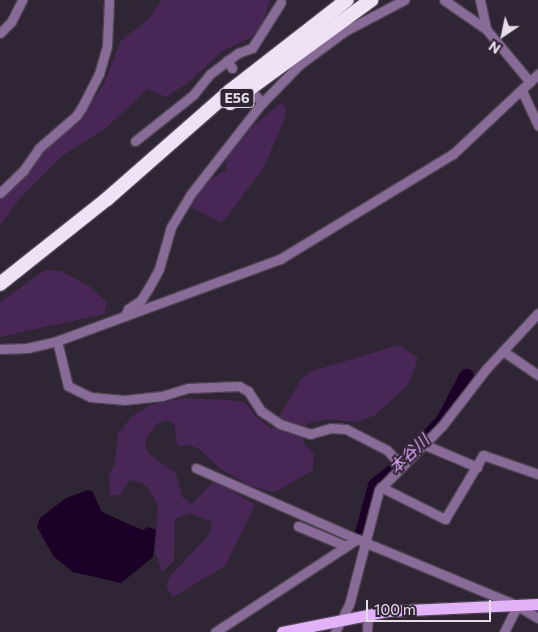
<!DOCTYPE html>
<html>
<head>
<meta charset="utf-8">
<style>
	body { margin:0 }
	#map { position:relative; width:538px; height:632px; overflow:hidden; background:#302535; font-family:Commissioner,"Noto Sans JP",sans-serif }
	div>[style] { position:absolute }
	[style*='--x'] { left:calc(var(--x)*1px); top:calc(var(--y)*1px); width:calc(var(--w)*1px); rotate:calc(var(--a)*1deg) }
	.green>* { inset:0; background:#482757 }
	.water>* { inset:0; background:#1b0027 }
	.river>* { height:15px; margin:-7.5px; padding:0 7.5px; transform-origin:7.5px; border-radius:7.5px; background:#1b0027 }
	.roads { filter:drop-shadow(1px 0 #4d4352) drop-shadow(-1px 0 #4d4352) drop-shadow(0 1px #4d4352) drop-shadow(0 -1px #4d4352) }
	.minor>* { height:9px; margin:-4.5px; padding:0 4.5px; transform-origin:4.5px; border-radius:4.5px; background:#886b96 }
	.major>* { height:11px; margin:-5.5px; padding:0 5.5px; transform-origin:5.5px; border-radius:5.5px; background:#e2b2f9 }
	.highway>* { height:14px; margin:-7px; padding:0 7px; transform-origin:7px; border-radius:7px; background:#efe1f6 }
	span { translate:-50% -50%; white-space:nowrap; text-align:center; line-height:1.15; -webkit-text-stroke:4px #302535; paint-order:stroke }
	.shield-label span { padding:1px 4px; background:#302535; border:1px solid; border-radius:4px; -webkit-text-stroke-width:0 }
	.shield-label { font-size:14px; color:#e5dee9; font-weight:700 }
	.water-label { font-size:16px; color:#dea4f9; font-style:italic }
	.north { position:absolute; left:478px; top:10px; width:50px; height:50px; -webkit-text-stroke:4px #302535; paint-order:stroke; rotate:214deg; font-size:14px; font-weight:700; line-height:20px; text-align:center; color:#e5dee9 }
	.north::after { content:''; display:block; margin:auto; width:18px; height:22px; background:#e5dee9; clip-path:polygon(50% 0,100% 100%,50% 72%,0 100%) }
	.scale { position:absolute; left:366px; top:600px; width:125px; height:22px; box-sizing:border-box; border:2px solid #e5dee9; border-top:0; padding-left:6px; font-size:15px; line-height:18px; white-space:nowrap; color:#e5dee9; -webkit-text-stroke:4px #302535; paint-order:stroke }
</style>
</head>
<body>
<div id="map">
	<div class="green">
		<i style="clip-path:polygon(162px 0,270px 0,260px 29px,250px 38px,221px 52px,188px 83px,166px 97px,148px 89px,106px 128px,63px 155px,20px 198px,0 225px,0 196px,82px 116px,104px 84px,120px 42px,148px 19px)"></i>
		<i style="clip-path:polygon(281px 103px,286px 107px,285px 118px,263px 169px,222px 223px,189px 206px,198px 196px,199px 186px,226px 170px,227px 157px,248px 130px)"></i>
		<i style="clip-path:polygon(45px 270px,61px 271px,89px 286px,107px 302px,104px 314px,0 337px,0 302px)"></i>
		<i style="clip-path:polygon(399px 345px,418px 358px,409px 384px,375px 415px,357px 422px,327px 419px,306px 424px,303px 443px,314px 454px,313px 470px,275px 492px,253px 487px,222px 470px,199px 449px,189px 445px,179px 447px,176px 442px,175px 425px,168px 420px,158px 423px,148px 435px,145px 444px,147px 452px,176px 474px,182px 497px,192px 504px,215px 480px,255px 505px,225px 566px,173px 597px,166px 587px,171px 575px,210px 534px,212px 522px,190px 513px,175px 519px,174px 561px,162px 572px,155px 551px,158px 505px,148px 488px,142px 483px,130px 480px,120px 495px,110px 496px,109px 474px,115px 464px,118px 434px,131px 417px,150px 405px,185px 398px,226px 400px,245px 402px,255px 416px,272px 429px,302px 378px,312px 371px)"></i>
	</div>
	<div class="water">
		<i style="clip-path:polygon(88px 490px,92px 491px,102px 512px,142px 530px,149px 527px,156px 530px,153px 557px,121px 583px,73px 572px,54px 557px,37px 527px,40px 518px,66px 498px)"></i>
	</div>
	<div class="river">
		<i style="--x:361;--y:536;--w:53;--a:-74.6"></i>
		<i style="--x:375;--y:485;--w:28;--a:-38"></i>
		<i style="--x:397;--y:468;--w:66;--a:-46.2"></i>
		<i style="--x:443;--y:420;--w:50;--a:-62.4"></i>
	</div>
	<div class="roads">
		<div class="minor">
			<i style="--x:444;--y:0;--w:51;--a:34.6"></i>
			<i style="--x:480;--y:0;--w:30;--a:78"></i>
			<i style="--x:486;--y:29;--w:69;--a:50.3"></i>
			<i style="--x:0;--y:33;--w:16;--a:-45"></i>
			<i style="--x:11;--y:22;--w:25;--a:-63"></i>
			<i style="--x:232;--y:68;--w:9;--a:-126"></i>
			<i style="--x:227;--y:61;--w:14;--a:-36"></i>
			<i style="--x:238;--y:53;--w:15;--a:-20"></i>
			<i style="--x:252;--y:48;--w:54;--a:-57.8"></i>
			<i style="--x:522;--y:91;--w:38;--a:65"></i>
			<i style="--x:255;--y:95;--w:11;--a:49"></i>
			<i style="--x:135;--y:141;--w:74;--a:-38.4"></i>
			<i style="--x:193;--y:95;--w:27;--a:-51"></i>
			<i style="--x:210;--y:74;--w:21;--a:-37"></i>
			<i style="--x:0;--y:193;--w:32;--a:-44"></i>
			<i style="--x:23;--y:171;--w:28;--a:-55"></i>
			<i style="--x:39;--y:148;--w:49;--a:-40.9"></i>
			<i style="--x:76;--y:116;--w:11;--a:-56"></i>
			<i style="--x:82;--y:107;--w:37;--a:-63"></i>
			<i style="--x:99;--y:74;--w:29;--a:-74"></i>
			<i style="--x:107;--y:46;--w:46;--a:-87.5"></i>
			<i style="--x:125;--y:316;--w:8;--a:-67"></i>
			<i style="--x:128;--y:309;--w:16;--a:-35"></i>
			<i style="--x:141;--y:300;--w:13;--a:-58"></i>
			<i style="--x:148;--y:289;--w:23;--a:-61"></i>
			<i style="--x:159;--y:269;--w:44;--a:-74.1"></i>
			<i style="--x:171;--y:227;--w:37;--a:-59"></i>
			<i style="--x:190;--y:195;--w:117;--a:-52"></i>
			<i style="--x:262;--y:103;--w:53;--a:-45.8"></i>
			<i style="--x:299;--y:65;--w:57;--a:-36.5"></i>
			<i style="--x:345;--y:31;--w:67;--a:-27.7"></i>
			<i style="--x:57;--y:341;--w:46;--a:76.3"></i>
			<i style="--x:68;--y:386;--w:25;--a:26"></i>
			<i style="--x:91;--y:397;--w:33;--a:5"></i>
			<i style="--x:124;--y:400;--w:38;--a:-6"></i>
			<i style="--x:162;--y:396;--w:28;--a:-17"></i>
			<i style="--x:189;--y:388;--w:50;--a:-2.3"></i>
			<i style="--x:239;--y:386;--w:10;--a:29"></i>
			<i style="--x:248;--y:391;--w:24;--a:57"></i>
			<i style="--x:261;--y:411;--w:23;--a:34"></i>
			<i style="--x:280;--y:424;--w:32;--a:18"></i>
			<i style="--x:310;--y:434;--w:22;--a:-16"></i>
			<i style="--x:331;--y:428;--w:15;--a:4"></i>
			<i style="--x:346;--y:429;--w:46;--a:27.1"></i>
			<i style="--x:387;--y:450;--w:22;--a:47"></i>
			<i style="--x:0;--y:349;--w:27;--a:-2"></i>
			<i style="--x:27;--y:348;--w:31;--a:-13"></i>
			<i style="--x:57;--y:341;--w:238;--a:-20.2"></i>
			<i style="--x:280;--y:259;--w:202;--a:-31.3"></i>
			<i style="--x:453;--y:154;--w:117;--a:-43.3"></i>
			<i style="--x:503;--y:351;--w:42;--a:34.4"></i>
			<i style="--x:423;--y:444;--w:59;--a:23.1"></i>
			<i style="--x:196;--y:468;--w:176;--a:23.8"></i>
			<i style="--x:381;--y:487;--w:72;--a:26.6"></i>
			<i style="--x:445;--y:519;--w:74;--a:-59.3"></i>
			<i style="--x:483;--y:455;--w:58;--a:19.1"></i>
			<i style="--x:298;--y:526;--w:52;--a:22.6"></i>
			<i style="--x:215;--y:632;--w:170;--a:-33.2"></i>
			<i style="--x:357;--y:539;--w:170;--a:22.5"></i>
			<i style="--x:514;--y:604;--w:28;--a:30"></i>
			<i style="--x:335;--y:632;--w:30;--a:-63"></i>
			<i style="--x:349;--y:605;--w:119;--a:-75.4"></i>
			<i style="--x:379;--y:490;--w:90;--a:-45.5"></i>
			<i style="--x:442;--y:426;--w:72;--a:-52.3"></i>
			<i style="--x:486;--y:369;--w:76;--a:-47.1"></i>
			<i style="--x:367;--y:632;--w:18;--a:-87"></i>
			<i style="--x:504;--y:632;--w:25;--a:-63"></i>
			<i style="--x:515;--y:610;--w:6;--a:-99"></i>
		</div>
		<div class="major">
			<i style="--x:282;--y:632;--w:107;--a:-11.3"></i>
			<i style="--x:387;--y:611;--w:151;--a:-2.7"></i>
		</div>
		<div class="highway">
			<i style="--x:230;--y:103;--w:175;--a:-36.1"></i>
			<i style="--x:0;--y:284;--w:137;--a:-38.5"></i>
			<i style="--x:107;--y:199;--w:164;--a:-41.3"></i>
			<i style="--x:230;--y:91;--w:148;--a:-37.9"></i>
		</div>
	</div>
	<div class="shield-label">
		<span style="left:237px;top:98px">E56</span>
	</div>
	<div class="water-label">
		<span style="left:409px;top:454px;rotate:-44deg">本谷川</span>
	</div>
	<div class="north">N</div>
	<div class="scale">100 m</div>
</div>
</body>
</html>
